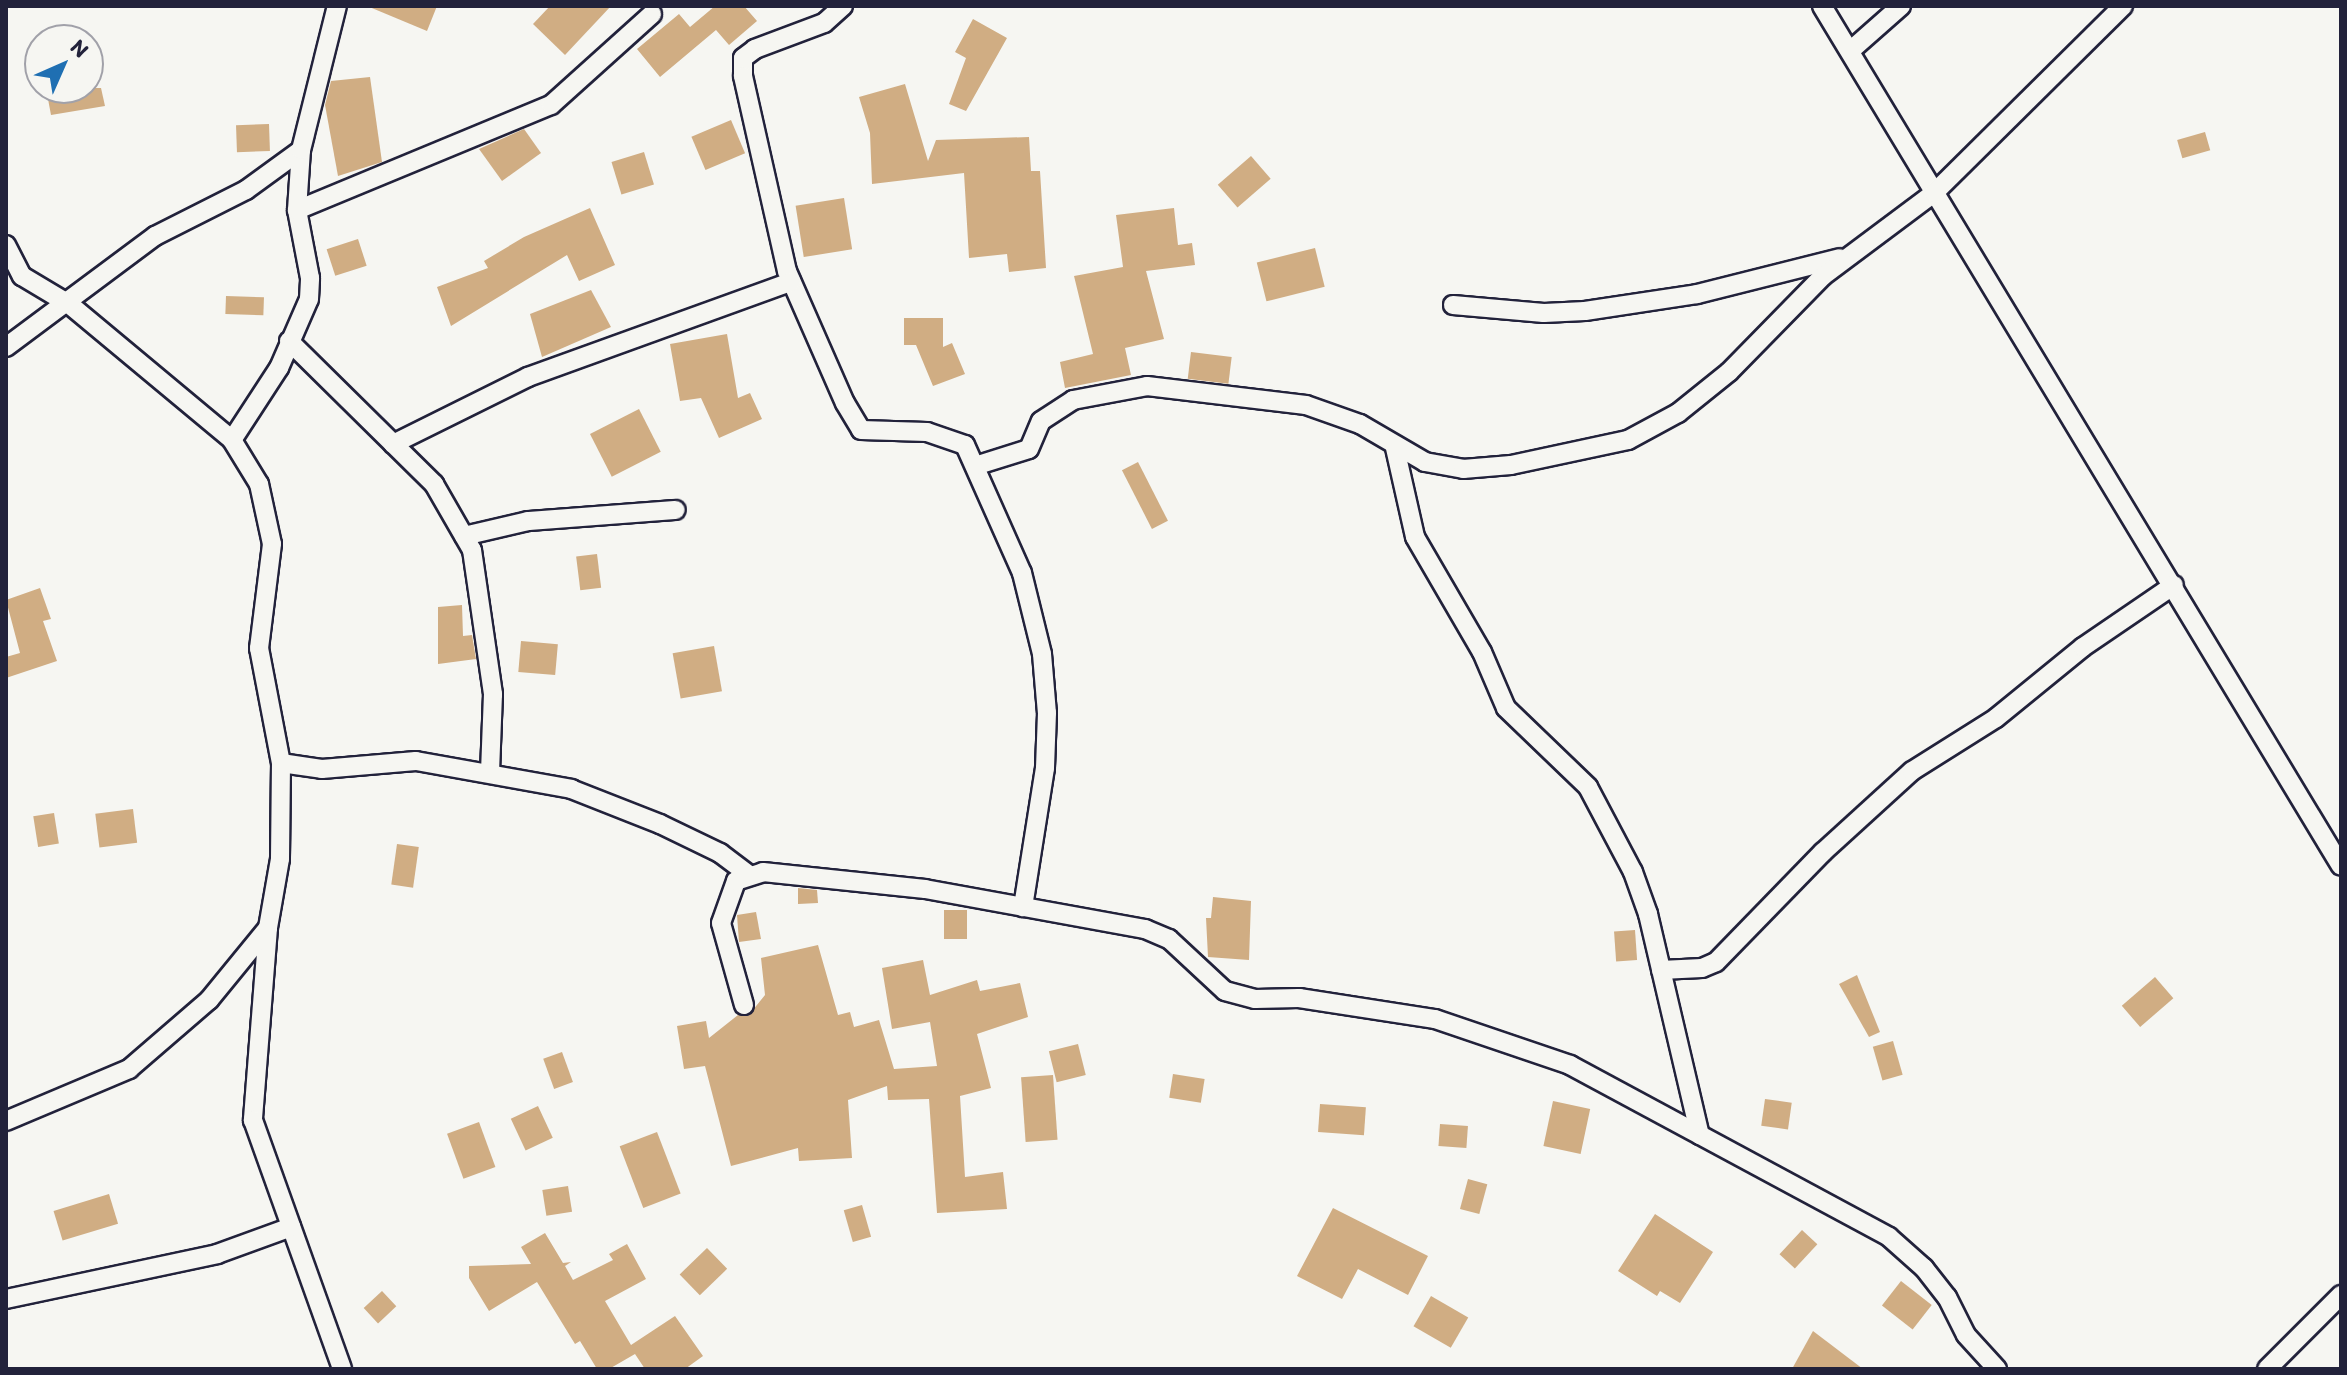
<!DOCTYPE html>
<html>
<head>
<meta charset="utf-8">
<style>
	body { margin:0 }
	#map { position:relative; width:2347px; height:1375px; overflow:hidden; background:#f6f6f2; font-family:Itim,sans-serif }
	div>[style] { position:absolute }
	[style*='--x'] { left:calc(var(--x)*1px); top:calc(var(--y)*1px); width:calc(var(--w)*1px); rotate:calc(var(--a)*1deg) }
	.building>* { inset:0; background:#d0ad83; transform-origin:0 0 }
	.roads { filter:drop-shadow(2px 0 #22223b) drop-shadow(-2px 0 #22223b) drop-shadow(0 2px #22223b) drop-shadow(0 -2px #22223b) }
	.minor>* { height:18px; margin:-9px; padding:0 9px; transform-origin:9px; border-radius:9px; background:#f6f6f2 }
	span { translate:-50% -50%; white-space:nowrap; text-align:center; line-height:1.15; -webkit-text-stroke:8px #f6f6f2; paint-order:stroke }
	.frame { position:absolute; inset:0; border:8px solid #22223b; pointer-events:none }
	.north { position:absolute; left:24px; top:24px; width:80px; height:80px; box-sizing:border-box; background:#f6f6f2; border:2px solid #a1a1a9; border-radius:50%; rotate:45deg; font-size:22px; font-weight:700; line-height:32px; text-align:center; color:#22223b }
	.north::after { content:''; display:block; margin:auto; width:28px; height:36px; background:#1f6fb2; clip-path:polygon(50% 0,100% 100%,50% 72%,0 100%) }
</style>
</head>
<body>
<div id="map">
	<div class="building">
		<i style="clip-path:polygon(367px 6px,437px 6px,427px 31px)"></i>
		<i style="clip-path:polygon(550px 6px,611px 6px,565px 55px,533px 24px)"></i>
		<i style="clip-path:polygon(715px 6px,744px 6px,757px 21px,729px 45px,716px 30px,660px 77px,637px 49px,679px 14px,690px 27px)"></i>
		<i style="clip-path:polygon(973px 19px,1007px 38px,966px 111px,949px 104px,966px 58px,955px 52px)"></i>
		<i style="clip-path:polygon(370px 77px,382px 162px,338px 176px,325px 105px,331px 81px)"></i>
		<i style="clip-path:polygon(905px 84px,928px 161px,936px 140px,1029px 137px,1031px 171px,1040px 171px,1046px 268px,1009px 272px,1007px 254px,969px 258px,964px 173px,872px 184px,870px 133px,859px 97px)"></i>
		<i style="clip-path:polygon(46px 88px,101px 88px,105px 106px,51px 115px)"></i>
		<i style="left:731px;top:120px;width:36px;height:43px;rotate:67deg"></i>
		<i style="left:269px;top:124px;width:27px;height:33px;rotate:88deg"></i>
		<i style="clip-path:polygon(524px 129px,541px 153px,502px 181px,479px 149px)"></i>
		<i style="left:2205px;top:132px;width:19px;height:29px;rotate:74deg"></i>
		<i style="left:644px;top:152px;width:34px;height:34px;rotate:73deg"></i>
		<i style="left:1251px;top:156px;width:30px;height:44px;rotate:49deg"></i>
		<i style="left:844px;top:198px;width:52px;height:49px;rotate:81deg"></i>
		<i style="clip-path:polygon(590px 208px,615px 265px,579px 281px,567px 255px,451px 326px,437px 287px,488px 268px,484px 261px,524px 237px)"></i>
		<i style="clip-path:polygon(1174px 208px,1178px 245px,1192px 243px,1195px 265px,1146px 271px,1164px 339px,1125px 348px,1131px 375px,1065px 388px,1060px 362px,1093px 354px,1074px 276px,1123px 267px,1116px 215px)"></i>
		<i style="left:358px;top:239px;width:28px;height:33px;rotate:72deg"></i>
		<i style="left:1315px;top:248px;width:40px;height:60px;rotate:76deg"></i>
		<i style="clip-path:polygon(591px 290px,611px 327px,542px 357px,530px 314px)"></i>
		<i style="left:226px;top:296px;width:38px;height:18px;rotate:2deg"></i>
		<i style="clip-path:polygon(904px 318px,943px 318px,943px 347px,952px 343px,965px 374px,933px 386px,916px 345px,904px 345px)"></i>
		<i style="clip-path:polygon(727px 334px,738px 398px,750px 393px,762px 419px,719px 438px,701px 398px,680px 401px,670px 344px)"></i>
		<i style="left:1191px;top:352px;width:41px;height:27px;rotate:7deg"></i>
		<i style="left:639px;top:409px;width:48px;height:55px;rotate:63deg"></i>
		<i style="left:1138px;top:462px;width:66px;height:18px;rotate:63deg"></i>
		<i style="left:597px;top:554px;width:34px;height:21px;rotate:83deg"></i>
		<i style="clip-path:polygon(40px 588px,51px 619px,43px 621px,57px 661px,6px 678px,6px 657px,20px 653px,6px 600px)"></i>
		<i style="clip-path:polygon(462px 605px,463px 636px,472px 635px,476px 659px,438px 664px,438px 607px)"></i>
		<i style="left:521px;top:641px;width:37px;height:31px;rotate:5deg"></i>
		<i style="left:714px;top:646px;width:46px;height:42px;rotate:80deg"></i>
		<i style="left:133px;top:809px;width:34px;height:38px;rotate:83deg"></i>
		<i style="left:54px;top:813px;width:31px;height:21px;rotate:81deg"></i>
		<i style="left:397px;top:844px;width:22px;height:41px;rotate:8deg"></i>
		<i style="clip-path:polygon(798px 888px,817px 890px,818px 903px,798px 904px)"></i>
		<i style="clip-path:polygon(1213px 897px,1251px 901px,1249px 960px,1208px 957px,1206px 918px,1211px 918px)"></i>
		<i style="left:944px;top:910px;width:23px;height:29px"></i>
		<i style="clip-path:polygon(756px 912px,761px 939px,739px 942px,737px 915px)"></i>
		<i style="left:1635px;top:930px;width:30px;height:21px;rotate:86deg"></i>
		<i style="clip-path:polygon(818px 945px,838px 1015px,850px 1012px,854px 1027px,879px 1020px,894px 1069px,937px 1066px,930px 1022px,892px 1029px,882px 968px,923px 960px,930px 995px,977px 980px,980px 991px,1020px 983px,1028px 1017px,977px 1034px,991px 1088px,960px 1096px,965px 1177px,1003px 1172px,1007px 1209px,937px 1213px,929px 1099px,888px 1100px,887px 1086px,848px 1100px,852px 1158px,799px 1161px,798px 1148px,731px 1166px,705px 1066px,684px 1069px,677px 1026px,706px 1021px,709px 1038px,738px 1015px,748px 1016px,765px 995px,761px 958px)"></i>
		<i style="clip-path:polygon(1857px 975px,1880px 1032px,1869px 1037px,1839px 984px)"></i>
		<i style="left:2155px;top:977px;width:28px;height:44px;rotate:49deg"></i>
		<i style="left:1893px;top:1041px;width:35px;height:21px;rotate:74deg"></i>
		<i style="left:1078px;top:1044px;width:32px;height:30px;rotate:76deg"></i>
		<i style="left:562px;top:1052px;width:32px;height:20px;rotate:70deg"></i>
		<i style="left:1173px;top:1074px;width:32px;height:24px;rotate:9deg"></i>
		<i style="left:1053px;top:1075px;width:65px;height:32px;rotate:86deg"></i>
		<i style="left:1765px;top:1099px;width:27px;height:27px;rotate:8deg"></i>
		<i style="left:1553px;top:1101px;width:38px;height:46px;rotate:12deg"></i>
		<i style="left:1320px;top:1104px;width:46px;height:28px;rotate:4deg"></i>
		<i style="left:538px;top:1106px;width:35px;height:30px;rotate:65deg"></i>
		<i style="left:479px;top:1122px;width:48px;height:34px;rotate:70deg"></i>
		<i style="left:1440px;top:1124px;width:28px;height:22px;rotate:4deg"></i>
		<i style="left:657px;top:1132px;width:66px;height:40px;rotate:69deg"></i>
		<i style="left:1468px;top:1179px;width:20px;height:31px;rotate:15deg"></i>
		<i style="left:568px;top:1186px;width:26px;height:26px;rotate:81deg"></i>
		<i style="left:109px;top:1194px;width:31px;height:58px;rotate:73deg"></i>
		<i style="left:862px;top:1205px;width:33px;height:19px;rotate:74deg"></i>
		<i style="clip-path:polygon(1333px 1208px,1428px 1256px,1408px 1295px,1358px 1269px,1342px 1299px,1297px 1276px)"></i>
		<i style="clip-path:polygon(1655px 1214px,1713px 1252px,1680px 1303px,1660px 1291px,1657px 1296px,1618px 1271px)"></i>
		<i style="left:1802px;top:1230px;width:21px;height:33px;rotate:43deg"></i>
		<i style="clip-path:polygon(545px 1233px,563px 1263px,571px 1262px,565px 1266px,573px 1280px,613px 1260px,609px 1254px,627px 1244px,646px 1279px,605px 1301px,631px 1345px,675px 1316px,703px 1356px,685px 1369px,645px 1369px,635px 1354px,609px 1369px,597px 1369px,580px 1341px,575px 1344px,537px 1282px,489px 1311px,469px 1278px,469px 1266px,531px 1264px,521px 1247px)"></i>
		<i style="left:707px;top:1248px;width:29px;height:38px;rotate:46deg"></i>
		<i style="left:1901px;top:1281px;width:39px;height:31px;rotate:38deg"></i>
		<i style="left:382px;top:1291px;width:21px;height:25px;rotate:47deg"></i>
		<i style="left:1431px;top:1296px;width:43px;height:35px;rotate:30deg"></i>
		<i style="clip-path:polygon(1813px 1331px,1863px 1369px,1792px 1369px)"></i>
	</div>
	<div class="roads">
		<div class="minor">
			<i style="--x:843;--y:6;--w:25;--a:138"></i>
			<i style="--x:824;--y:23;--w:74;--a:159.4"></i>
			<i style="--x:755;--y:49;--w:15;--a:143"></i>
			<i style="--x:743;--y:58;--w:18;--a:90"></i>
			<i style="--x:743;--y:76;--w:200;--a:77.3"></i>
			<i style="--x:787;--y:271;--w:144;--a:66.3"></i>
			<i style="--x:845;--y:403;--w:31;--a:59"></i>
			<i style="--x:861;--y:430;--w:66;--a:1.7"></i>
			<i style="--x:927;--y:432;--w:40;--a:18.9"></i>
			<i style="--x:965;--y:445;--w:140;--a:66"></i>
			<i style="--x:1022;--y:573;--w:83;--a:76.1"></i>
			<i style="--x:1042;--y:654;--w:59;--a:85.2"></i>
			<i style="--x:1047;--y:713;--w:55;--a:92.1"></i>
			<i style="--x:1045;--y:768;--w:141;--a:99"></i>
			<i style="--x:1822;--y:6;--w:1004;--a:58.89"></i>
			<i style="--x:1850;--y:51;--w:68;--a:-41.4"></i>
			<i style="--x:297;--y:210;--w:275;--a:-22.5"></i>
			<i style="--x:551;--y:105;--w:136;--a:-42"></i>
			<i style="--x:6;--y:245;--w:35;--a:63"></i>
			<i style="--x:22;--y:276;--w:55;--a:30.8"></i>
			<i style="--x:69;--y:304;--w:212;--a:39.8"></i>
			<i style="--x:232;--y:440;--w:52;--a:58.5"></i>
			<i style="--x:259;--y:484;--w:61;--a:77.8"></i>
			<i style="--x:272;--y:544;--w:105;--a:97.1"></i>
			<i style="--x:259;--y:648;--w:117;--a:79.2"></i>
			<i style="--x:281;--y:763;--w:96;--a:90.6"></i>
			<i style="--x:280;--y:859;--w:70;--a:99.9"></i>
			<i style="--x:268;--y:928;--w:193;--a:94.5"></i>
			<i style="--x:253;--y:1120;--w:264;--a:70.3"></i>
			<i style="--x:1453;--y:305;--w:91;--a:5"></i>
			<i style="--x:1544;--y:313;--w:41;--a:-2.8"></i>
			<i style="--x:1585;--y:311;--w:113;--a:-8.6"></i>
			<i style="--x:1697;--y:294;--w:147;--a:-14.1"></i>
			<i style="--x:289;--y:341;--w:204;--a:44.6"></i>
			<i style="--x:434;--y:484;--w:76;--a:60.1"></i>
			<i style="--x:472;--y:550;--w:146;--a:81.7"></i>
			<i style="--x:493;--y:694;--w:79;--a:92.2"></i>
			<i style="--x:6;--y:347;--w:186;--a:-36.7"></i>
			<i style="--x:155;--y:236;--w:102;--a:-26.8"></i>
			<i style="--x:246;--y:190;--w:68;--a:-36"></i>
			<i style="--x:232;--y:440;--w:86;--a:-56.9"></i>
			<i style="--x:279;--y:368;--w:75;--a:-66.5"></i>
			<i style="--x:309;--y:299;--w:21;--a:-87"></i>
			<i style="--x:310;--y:278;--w:69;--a:-100.8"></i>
			<i style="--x:297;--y:210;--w:60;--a:-86.2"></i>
			<i style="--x:301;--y:150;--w:148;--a:-76"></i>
			<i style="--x:393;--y:444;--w:151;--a:-26.4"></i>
			<i style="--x:528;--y:377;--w:280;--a:-19.9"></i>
			<i style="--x:1395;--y:448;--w:91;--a:77.3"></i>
			<i style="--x:1415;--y:537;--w:133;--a:59.8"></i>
			<i style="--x:1482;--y:652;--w:61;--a:66.8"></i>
			<i style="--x:1506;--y:708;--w:114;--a:43.9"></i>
			<i style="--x:1588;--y:787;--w:96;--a:62.1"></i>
			<i style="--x:1633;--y:872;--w:45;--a:70.3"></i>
			<i style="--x:1648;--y:914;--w:227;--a:76.8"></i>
			<i style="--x:978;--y:465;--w:53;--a:-17.4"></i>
			<i style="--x:1029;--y:449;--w:30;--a:-67"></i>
			<i style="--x:1041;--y:421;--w:38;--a:-33"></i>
			<i style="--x:1073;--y:400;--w:75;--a:-10.7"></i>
			<i style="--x:1147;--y:386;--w:160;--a:6.8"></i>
			<i style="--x:1306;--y:405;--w:57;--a:19.4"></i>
			<i style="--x:1360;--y:424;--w:75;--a:30.3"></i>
			<i style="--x:1425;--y:462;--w:39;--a:10"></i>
			<i style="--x:1463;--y:469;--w:48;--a:-4.8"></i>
			<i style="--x:1511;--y:465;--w:120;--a:-12.1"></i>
			<i style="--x:1628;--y:440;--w:57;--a:-28.4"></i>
			<i style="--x:1678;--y:413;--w:65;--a:-38.8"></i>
			<i style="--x:1729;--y:372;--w:134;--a:-45.6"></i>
			<i style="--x:1823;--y:276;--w:139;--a:-36.8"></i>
			<i style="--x:1934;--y:193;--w:266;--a:-44.7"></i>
			<i style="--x:464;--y:536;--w:66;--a:-13.2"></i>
			<i style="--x:528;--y:521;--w:148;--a:-4.3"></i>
			<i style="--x:281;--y:763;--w:41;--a:8.3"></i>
			<i style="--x:322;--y:769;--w:94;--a:-4.9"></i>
			<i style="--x:416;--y:761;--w:158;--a:10.2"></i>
			<i style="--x:571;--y:789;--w:96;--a:21.5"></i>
			<i style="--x:660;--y:824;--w:67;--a:25.8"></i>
			<i style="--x:720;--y:853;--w:36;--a:37"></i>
			<i style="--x:1661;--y:970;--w:41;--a:-2.8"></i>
			<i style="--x:1702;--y:968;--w:15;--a:-23"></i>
			<i style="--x:1716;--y:962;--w:153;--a:-45.8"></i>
			<i style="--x:1823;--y:852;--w:120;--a:-42.3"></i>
			<i style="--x:1912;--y:771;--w:99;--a:-32.2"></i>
			<i style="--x:1996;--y:718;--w:112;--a:-39.2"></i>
			<i style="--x:2083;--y:647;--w:110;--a:-34.3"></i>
			<i style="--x:744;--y:1005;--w:85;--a:-105.7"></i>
			<i style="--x:721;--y:923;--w:45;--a:-70.3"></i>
			<i style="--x:736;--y:881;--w:28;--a:-18"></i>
			<i style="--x:763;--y:872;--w:163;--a:6"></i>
			<i style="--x:925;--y:889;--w:224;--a:10.3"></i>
			<i style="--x:1145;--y:929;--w:26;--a:23"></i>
			<i style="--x:1169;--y:939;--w:76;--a:42.9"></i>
			<i style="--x:1225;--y:991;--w:31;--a:15"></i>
			<i style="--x:1255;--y:999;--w:44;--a:-1.3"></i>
			<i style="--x:1299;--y:998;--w:138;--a:8.8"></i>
			<i style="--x:1435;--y:1019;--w:143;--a:18.8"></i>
			<i style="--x:1570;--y:1065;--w:362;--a:28.3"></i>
			<i style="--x:1889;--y:1237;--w:47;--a:41.5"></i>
			<i style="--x:1924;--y:1268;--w:37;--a:52"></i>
			<i style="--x:1947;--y:1297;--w:42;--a:63.4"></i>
			<i style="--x:1966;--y:1335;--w:46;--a:47.6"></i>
			<i style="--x:6;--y:1121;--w:134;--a:-22.9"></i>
			<i style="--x:129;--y:1069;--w:106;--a:-40.8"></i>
			<i style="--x:209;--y:1000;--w:93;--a:-50.7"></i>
			<i style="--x:6;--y:1299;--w:216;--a:-12"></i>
			<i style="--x:217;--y:1254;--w:79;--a:-20"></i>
			<i style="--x:2267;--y:1369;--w:105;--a:-45"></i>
		</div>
	</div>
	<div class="frame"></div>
	<div class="north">N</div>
</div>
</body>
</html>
